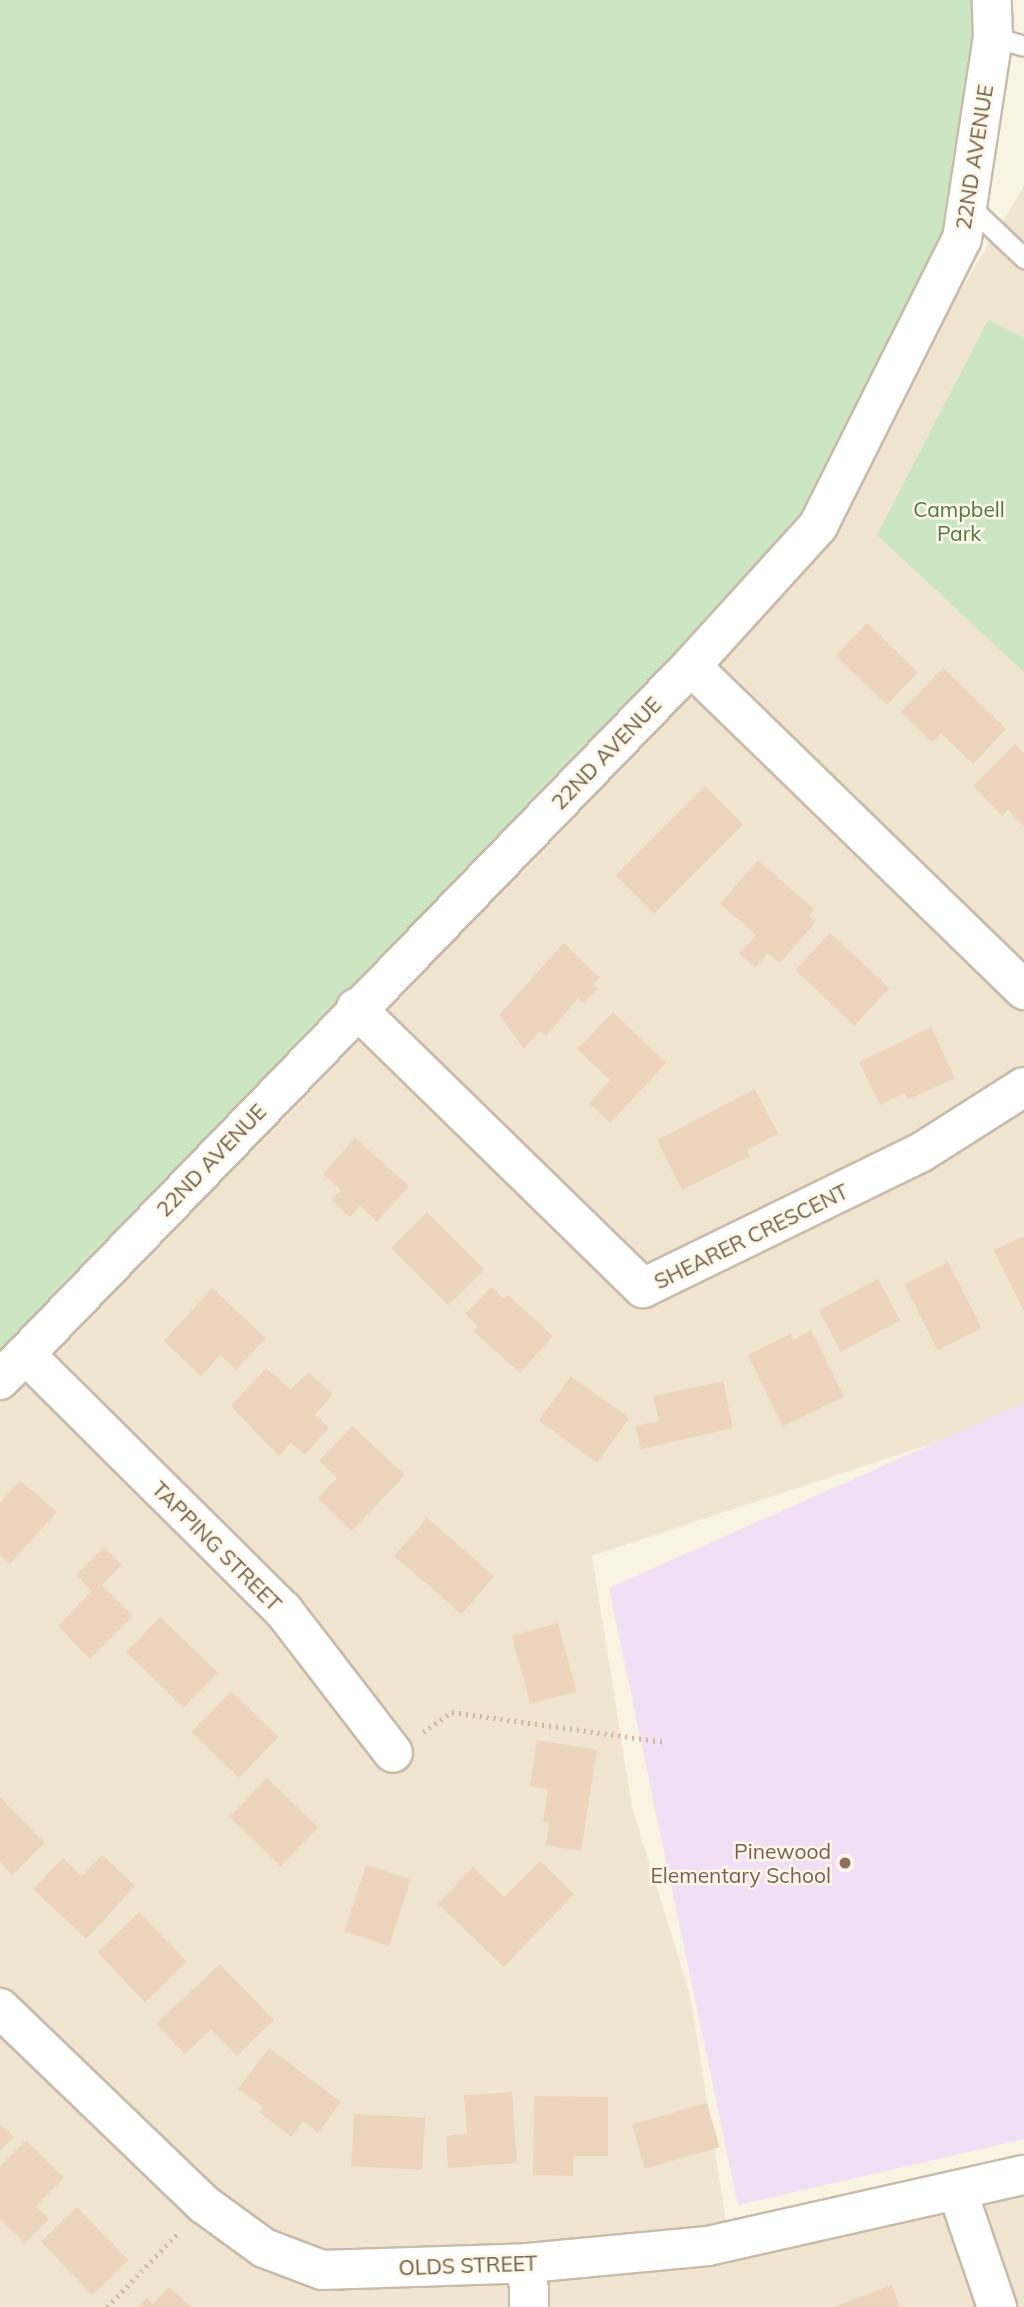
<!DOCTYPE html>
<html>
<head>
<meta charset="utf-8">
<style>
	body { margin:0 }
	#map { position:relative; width:1024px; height:2307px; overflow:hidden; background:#f9f3e2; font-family:Mulish,sans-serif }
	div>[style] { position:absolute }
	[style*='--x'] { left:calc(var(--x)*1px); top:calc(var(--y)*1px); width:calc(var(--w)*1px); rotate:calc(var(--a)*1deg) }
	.residential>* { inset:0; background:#f0e5d1 }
	.education>* { inset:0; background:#f0dff5 }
	.green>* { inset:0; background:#cce5c2 }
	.building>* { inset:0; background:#ecd5bc; transform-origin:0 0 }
	.path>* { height:4.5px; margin-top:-2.25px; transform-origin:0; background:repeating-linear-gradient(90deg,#d0b8a0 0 2px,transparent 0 7px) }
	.roads { filter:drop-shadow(2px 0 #c9bbaa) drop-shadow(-2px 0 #c9bbaa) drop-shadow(0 2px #c9bbaa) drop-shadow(0 -2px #c9bbaa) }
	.lane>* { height:19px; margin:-9.5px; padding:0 9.5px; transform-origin:9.5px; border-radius:9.5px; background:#fff }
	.street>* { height:38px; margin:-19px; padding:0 19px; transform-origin:19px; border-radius:19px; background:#fff }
	.secondary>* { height:38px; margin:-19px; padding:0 19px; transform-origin:19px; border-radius:19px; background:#fff }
	.dots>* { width:19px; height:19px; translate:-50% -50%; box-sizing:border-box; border:4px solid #fdf7e7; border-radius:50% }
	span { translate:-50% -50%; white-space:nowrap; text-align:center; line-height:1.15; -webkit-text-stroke:5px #fdf7e7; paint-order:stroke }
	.street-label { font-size:21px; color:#6e5c4b }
	.park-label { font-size:21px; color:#517947 }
	.education-label { font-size:21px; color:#785e54 }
	.right { translate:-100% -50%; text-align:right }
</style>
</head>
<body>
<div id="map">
	<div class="residential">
		<i style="clip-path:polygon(1024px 186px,1024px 1413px,592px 1556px,632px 1807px,690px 1995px,726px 2221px,956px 2188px,1024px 2172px,1024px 2307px,0 2307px,0 1384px,853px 468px)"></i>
	</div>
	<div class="education">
		<i style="clip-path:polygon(1024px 1403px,1024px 2139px,738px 2205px,609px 1588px)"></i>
	</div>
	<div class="green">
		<i style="clip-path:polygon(0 0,987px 0,989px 124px,853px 468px,0 1384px)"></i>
		<i style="clip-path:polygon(988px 320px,1024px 338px,1024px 672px,877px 535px)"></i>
	</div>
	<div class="building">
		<i style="left:867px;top:623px;width:71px;height:45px;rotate:44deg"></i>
		<i style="clip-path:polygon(943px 668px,1006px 729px,973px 764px,941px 733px,932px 742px,901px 712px)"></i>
		<i style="clip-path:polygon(1015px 744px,1024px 753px,1024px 827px,1008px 810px,1002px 816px,973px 786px)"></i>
		<i style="left:705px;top:786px;width:54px;height:126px;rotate:45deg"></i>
		<i style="clip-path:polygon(758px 860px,814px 909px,809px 916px,816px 922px,780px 963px,768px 953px,755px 968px,739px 954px,756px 935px,720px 904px)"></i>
		<i style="left:830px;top:933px;width:81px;height:51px;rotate:43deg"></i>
		<i style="clip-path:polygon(564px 943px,600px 978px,592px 984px,598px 989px,583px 1003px,578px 998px,546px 1036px,540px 1031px,524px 1049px,499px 1015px)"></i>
		<i style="clip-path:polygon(613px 1012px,666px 1063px,610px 1123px,589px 1103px,610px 1080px,577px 1049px)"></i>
		<i style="clip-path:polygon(931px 1027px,955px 1078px,908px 1100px,904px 1093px,880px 1105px,859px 1062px)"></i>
		<i style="clip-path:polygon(755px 1089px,778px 1134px,747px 1150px,750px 1156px,682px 1190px,657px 1140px)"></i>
		<i style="clip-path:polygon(355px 1138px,409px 1186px,377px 1222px,360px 1206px,350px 1217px,331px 1200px,341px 1190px,323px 1174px)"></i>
		<i style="left:427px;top:1212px;width:81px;height:51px;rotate:45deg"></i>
		<i style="clip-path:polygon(1024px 1236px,1024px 1312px,994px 1250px)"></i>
		<i style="left:948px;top:1262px;width:74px;height:49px;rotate:63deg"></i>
		<i style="left:878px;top:1279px;width:47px;height:67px;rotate:62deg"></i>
		<i style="clip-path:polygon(491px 1287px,504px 1299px,508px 1295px,553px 1336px,520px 1373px,473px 1331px,478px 1326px,465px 1314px)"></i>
		<i style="clip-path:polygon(212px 1288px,266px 1338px,236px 1370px,220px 1355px,201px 1376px,164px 1341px)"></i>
		<i style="clip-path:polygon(811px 1330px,844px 1397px,783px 1426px,748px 1355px,790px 1334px,793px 1340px)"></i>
		<i style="clip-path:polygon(266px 1368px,291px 1390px,308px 1372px,333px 1394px,315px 1415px,329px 1428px,305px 1455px,291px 1443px,279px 1456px,231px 1406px)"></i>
		<i style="left:571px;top:1376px;width:72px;height:55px;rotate:36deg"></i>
		<i style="clip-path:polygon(723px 1381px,733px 1428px,641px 1449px,635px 1426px,659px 1421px,653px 1396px)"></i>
		<i style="clip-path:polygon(352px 1426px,405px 1475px,352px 1531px,318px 1498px,337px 1478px,319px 1461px)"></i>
		<i style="clip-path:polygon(20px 1480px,57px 1512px,10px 1564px,0 1555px,0 1503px)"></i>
		<i style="left:427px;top:1518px;width:89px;height:50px;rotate:41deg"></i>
		<i style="clip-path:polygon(104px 1547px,122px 1565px,102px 1585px,133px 1616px,90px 1659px,58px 1626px,92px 1591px,76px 1575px)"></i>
		<i style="left:160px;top:1617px;width:80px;height:49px;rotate:44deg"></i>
		<i style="left:558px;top:1623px;width:71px;height:48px;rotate:75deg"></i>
		<i style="left:231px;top:1691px;width:66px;height:57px;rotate:44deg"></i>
		<i style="clip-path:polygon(537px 1740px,597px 1750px,581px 1851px,546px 1845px,549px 1822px,543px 1822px,548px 1789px,530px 1786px)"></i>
		<i style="left:267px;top:1778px;width:71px;height:54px;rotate:44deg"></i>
		<i style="clip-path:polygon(0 1797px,45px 1843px,12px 1875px,0 1862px)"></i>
		<i style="clip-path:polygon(102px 1855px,135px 1886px,86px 1939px,33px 1889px,63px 1858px,82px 1876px)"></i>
		<i style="clip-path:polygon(540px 1861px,574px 1894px,504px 1967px,438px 1904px,473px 1867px,504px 1897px)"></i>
		<i style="left:366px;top:1865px;width:47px;height:70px;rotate:18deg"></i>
		<i style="left:139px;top:1912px;width:69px;height:58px;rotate:46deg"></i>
		<i style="clip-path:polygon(220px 1964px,274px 2020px,237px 2056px,211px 2029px,185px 2054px,156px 2024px)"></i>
		<i style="clip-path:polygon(269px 2048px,341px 2102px,318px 2133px,303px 2121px,291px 2137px,259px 2112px,263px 2107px,238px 2089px)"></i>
		<i style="clip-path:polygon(512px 2092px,517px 2163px,448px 2168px,446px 2136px,467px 2134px,464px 2095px)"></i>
		<i style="clip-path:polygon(534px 2096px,608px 2097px,608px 2156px,573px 2156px,573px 2176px,533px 2175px)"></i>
		<i style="left:707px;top:2103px;width:46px;height:78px;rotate:74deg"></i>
		<i style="left:354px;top:2114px;width:71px;height:52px;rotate:3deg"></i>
		<i style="clip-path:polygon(0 2124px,14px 2137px,0 2151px)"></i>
		<i style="clip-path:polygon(26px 2140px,64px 2178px,36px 2206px,49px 2219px,25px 2243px,0 2219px,0 2166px)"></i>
		<i style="left:77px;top:2207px;width:74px;height:50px;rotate:46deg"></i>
		<i style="clip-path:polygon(892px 2285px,900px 2307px,834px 2307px)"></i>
		<i style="clip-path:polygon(169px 2287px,191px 2307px,138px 2307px,147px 2298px,153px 2304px)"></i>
	</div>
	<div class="path">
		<i style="--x:423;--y:1732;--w:35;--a:-35"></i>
		<i style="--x:452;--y:1712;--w:215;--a:8"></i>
		<i style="--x:107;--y:2307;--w:104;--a:-46.2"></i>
	</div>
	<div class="roads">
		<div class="lane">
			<i style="--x:993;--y:37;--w:32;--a:16"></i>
			<i style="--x:967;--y:204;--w:79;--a:43.5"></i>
		</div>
		<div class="street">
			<i style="--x:691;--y:666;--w:465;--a:44.2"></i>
			<i style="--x:356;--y:1008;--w:401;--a:44.3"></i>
			<i style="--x:643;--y:1288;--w:308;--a:-26"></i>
			<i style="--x:920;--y:1153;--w:123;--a:-32.4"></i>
			<i style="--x:25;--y:1354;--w:363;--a:44.8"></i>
			<i style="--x:283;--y:1610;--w:180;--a:52.4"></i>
			<i style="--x:0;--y:2008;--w:284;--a:43.9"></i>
			<i style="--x:205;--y:2205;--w:73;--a:36.1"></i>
			<i style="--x:264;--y:2248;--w:62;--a:20.8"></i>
			<i style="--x:322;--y:2270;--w:206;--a:-1.9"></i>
			<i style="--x:528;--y:2263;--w:181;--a:-5.4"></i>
			<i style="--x:708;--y:2246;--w:324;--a:-12.7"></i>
			<i style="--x:957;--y:2190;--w:124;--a:71.1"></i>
			<i style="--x:528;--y:2263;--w:44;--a:88.7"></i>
		</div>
		<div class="secondary">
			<i style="--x:0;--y:1380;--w:994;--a:-45.94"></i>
			<i style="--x:691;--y:666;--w:189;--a:-47.8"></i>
			<i style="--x:818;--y:526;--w:321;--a:-63.4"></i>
			<i style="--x:962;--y:239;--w:204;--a:-81.3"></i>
			<i style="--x:993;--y:37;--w:37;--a:-92"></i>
		</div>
	</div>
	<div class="dots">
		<i style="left:845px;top:1863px;background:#8d6e63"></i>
	</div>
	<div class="street-label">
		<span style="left:974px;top:157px;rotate:-81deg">22ND AVENUE</span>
		<span style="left:606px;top:753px;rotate:-46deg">22ND AVENUE</span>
		<span style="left:211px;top:1160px;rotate:-46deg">22ND AVENUE</span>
		<span style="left:751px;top:1236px;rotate:-26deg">SHEARER CRESCENT</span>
		<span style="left:217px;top:1546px;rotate:45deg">TAPPING STREET</span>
		<span style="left:468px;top:2265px;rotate:-2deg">OLDS STREET</span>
	</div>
	<div class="park-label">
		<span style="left:959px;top:521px">Campbell<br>Park</span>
	</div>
	<div class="education-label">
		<span class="right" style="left:831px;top:1863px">Pinewood<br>Elementary School</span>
	</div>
</div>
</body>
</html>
